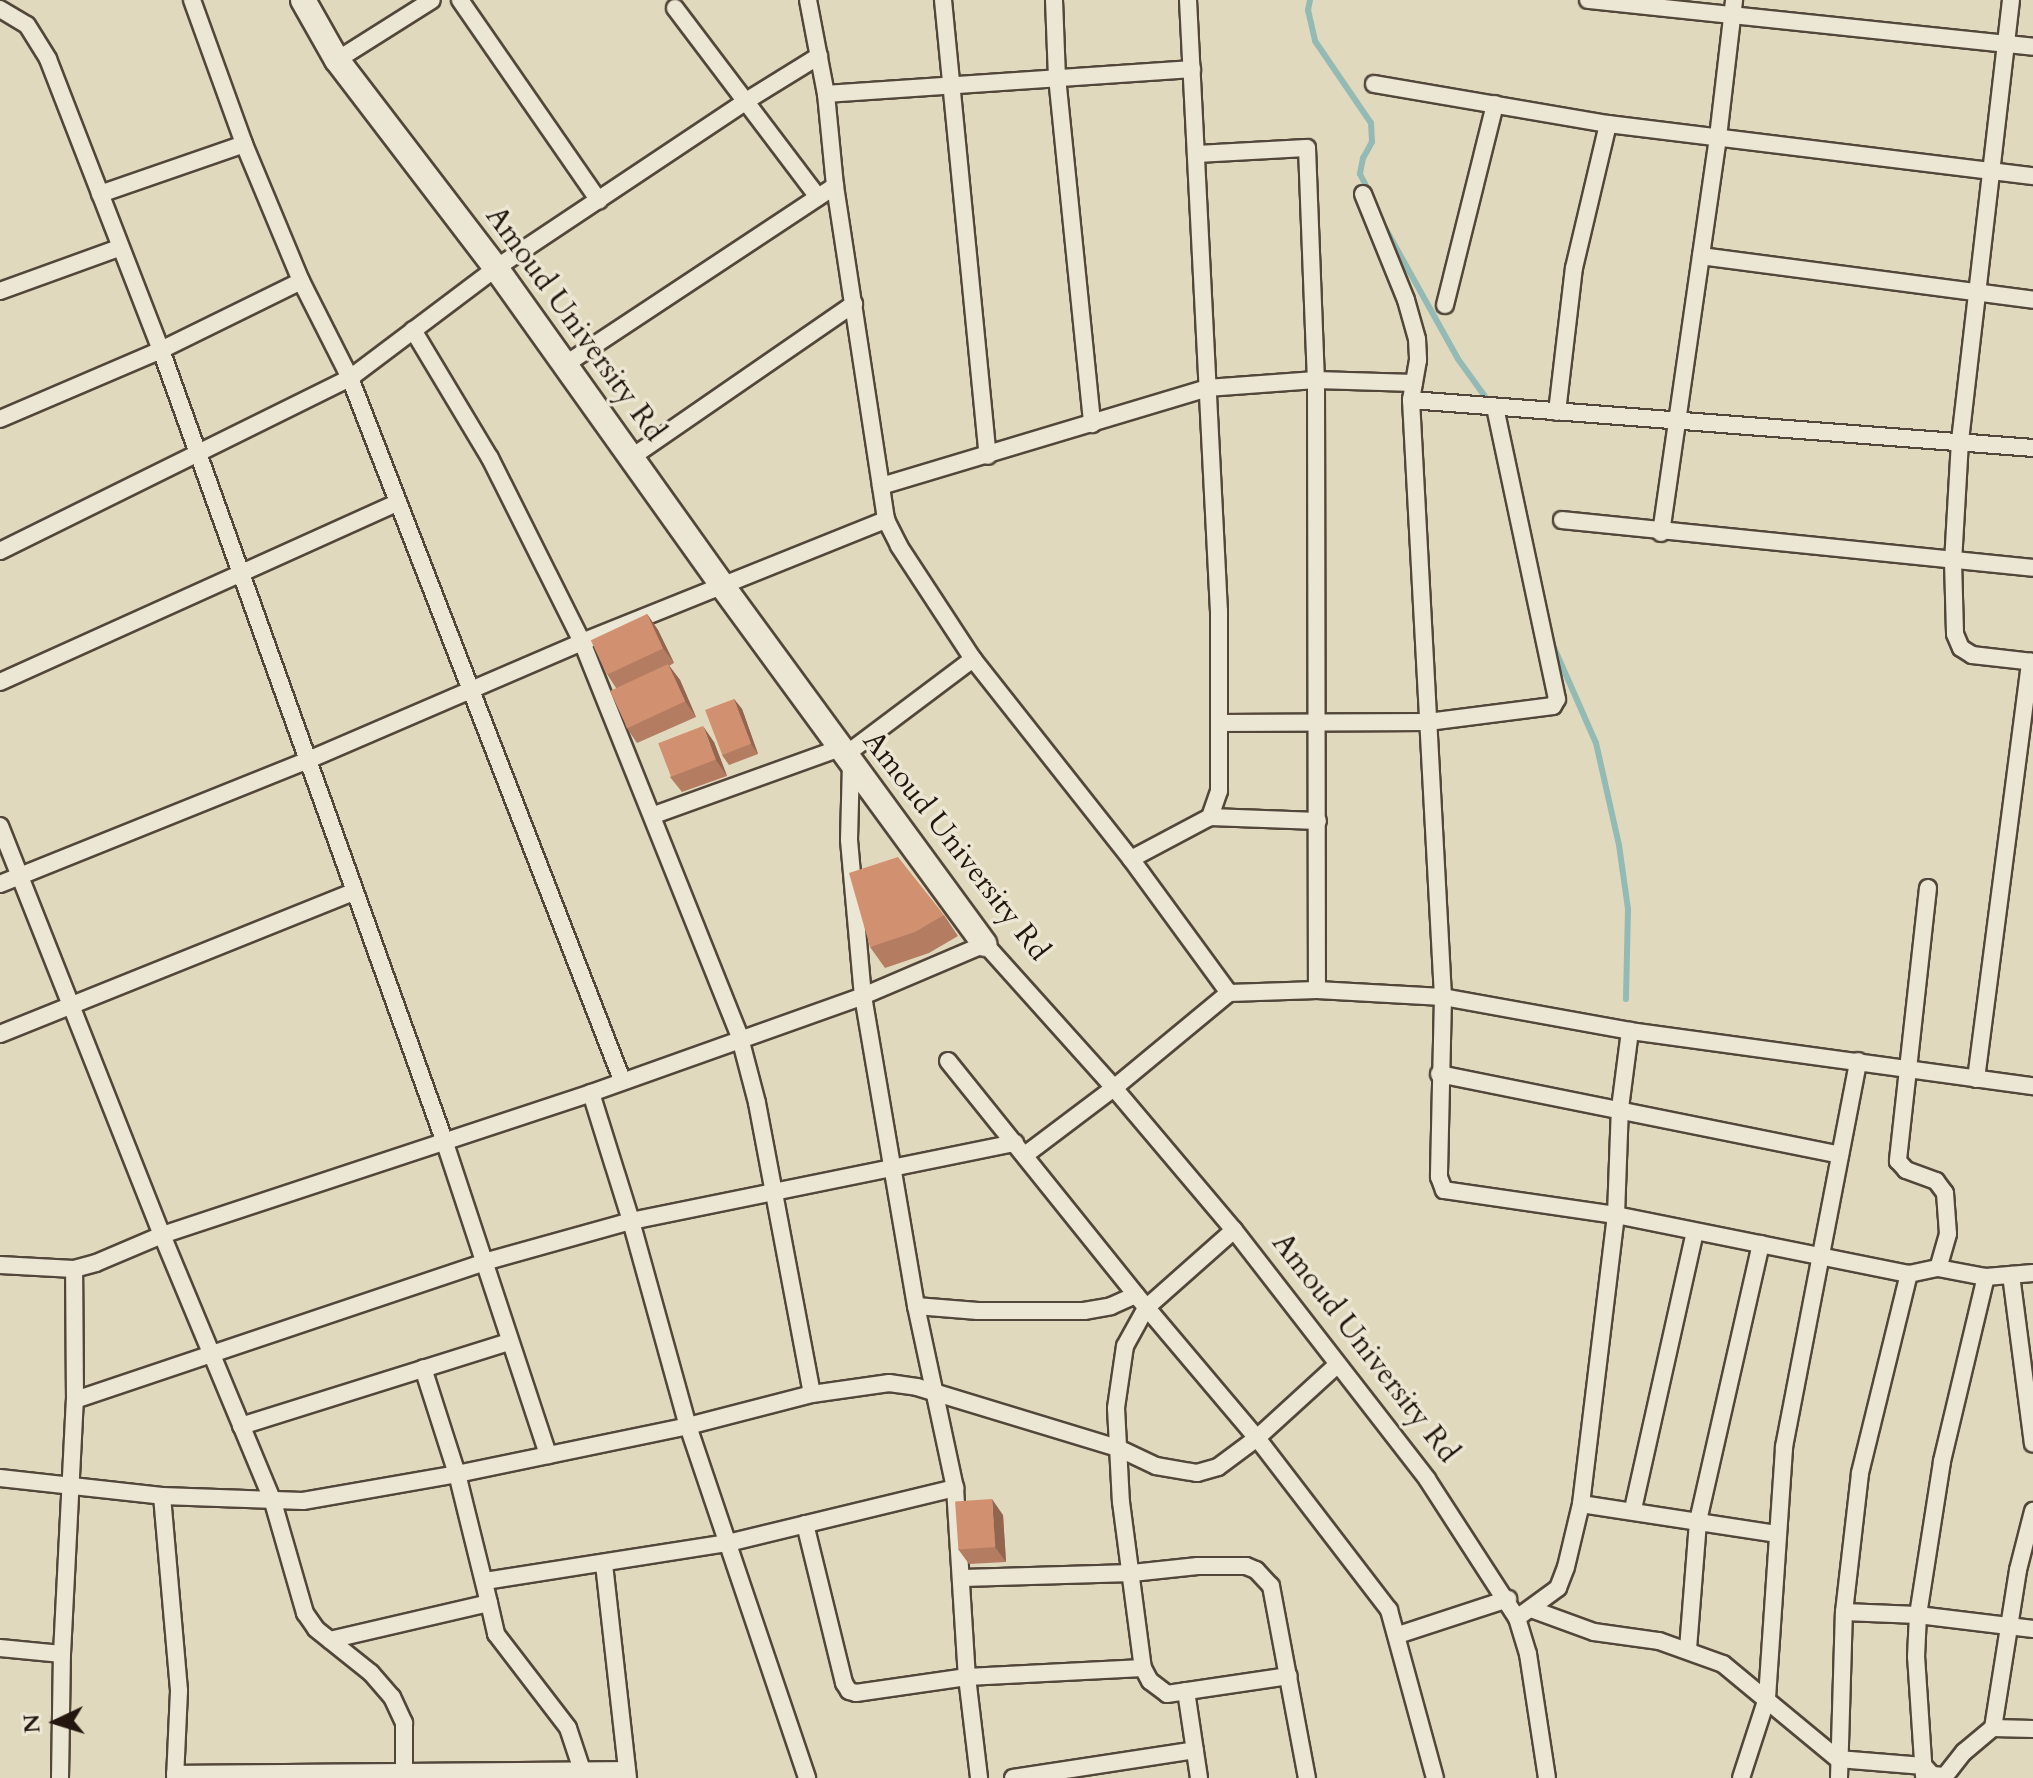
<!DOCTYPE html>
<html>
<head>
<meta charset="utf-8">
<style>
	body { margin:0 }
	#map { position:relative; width:2033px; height:1778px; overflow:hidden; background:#e1d9bd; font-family:Cardo,serif }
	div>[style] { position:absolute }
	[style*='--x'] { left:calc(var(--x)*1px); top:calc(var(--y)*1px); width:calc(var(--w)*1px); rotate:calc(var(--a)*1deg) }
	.stream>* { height:6px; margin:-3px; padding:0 3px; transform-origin:3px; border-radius:3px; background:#94bab5 }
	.roads { filter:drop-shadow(2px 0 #52473a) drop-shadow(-2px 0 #52473a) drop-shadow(0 2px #52473a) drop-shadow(0 -2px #52473a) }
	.street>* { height:16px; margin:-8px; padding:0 8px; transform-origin:8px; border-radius:8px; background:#ece6d4 }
	.secondary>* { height:24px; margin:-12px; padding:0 12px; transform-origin:12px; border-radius:12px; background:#ece6d4 }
	.wall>* { inset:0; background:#b47c60 }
	.shaded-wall>* { inset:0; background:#92654e }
	.building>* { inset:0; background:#d19070; transform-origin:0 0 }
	span { translate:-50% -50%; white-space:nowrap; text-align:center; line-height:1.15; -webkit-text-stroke:7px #ece6d4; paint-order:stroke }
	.street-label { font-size:30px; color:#23160e }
	.north { position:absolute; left:16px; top:1682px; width:80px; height:80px; -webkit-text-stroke:6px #ece6d4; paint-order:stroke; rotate:266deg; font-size:22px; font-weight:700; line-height:32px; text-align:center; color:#23160e }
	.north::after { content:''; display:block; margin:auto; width:28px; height:36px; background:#23160e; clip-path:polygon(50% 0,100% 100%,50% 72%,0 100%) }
</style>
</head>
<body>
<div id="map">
	<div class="stream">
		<i style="--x:1310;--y:0;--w:10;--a:101"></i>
		<i style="--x:1308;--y:10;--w:32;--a:77"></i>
		<i style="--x:1315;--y:41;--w:99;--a:55.7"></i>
		<i style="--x:1371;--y:123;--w:19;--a:87"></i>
		<i style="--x:1372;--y:142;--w:18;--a:119"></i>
		<i style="--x:1363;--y:158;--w:16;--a:101"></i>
		<i style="--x:1360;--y:174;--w:22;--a:63"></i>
		<i style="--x:1384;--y:226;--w:152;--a:60.9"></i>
		<i style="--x:1458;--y:359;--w:53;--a:54.2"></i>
		<i style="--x:1511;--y:448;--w:45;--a:78.4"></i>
		<i style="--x:1552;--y:643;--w:109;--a:66.3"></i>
		<i style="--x:1596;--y:743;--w:105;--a:77.3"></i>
		<i style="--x:1619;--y:845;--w:65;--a:82"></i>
		<i style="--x:1628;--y:909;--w:90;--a:91.3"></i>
	</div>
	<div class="roads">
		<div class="street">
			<i style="--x:192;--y:0;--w:153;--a:70.1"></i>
			<i style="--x:244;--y:144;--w:148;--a:67.4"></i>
			<i style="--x:301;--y:281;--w:109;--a:63.2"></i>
			<i style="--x:350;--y:378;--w:753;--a:68.82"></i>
			<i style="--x:460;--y:0;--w:244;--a:55.3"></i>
			<i style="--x:808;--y:0;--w:96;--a:79.2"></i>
			<i style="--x:826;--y:94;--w:92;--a:84.4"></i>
			<i style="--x:835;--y:186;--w:338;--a:81.3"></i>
			<i style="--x:886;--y:520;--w:29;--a:63"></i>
			<i style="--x:899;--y:546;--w:135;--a:56.8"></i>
			<i style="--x:973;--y:659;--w:255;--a:51.7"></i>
			<i style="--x:1131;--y:859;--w:166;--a:53.8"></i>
			<i style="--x:943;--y:0;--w:458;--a:84.4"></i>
			<i style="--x:1054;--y:0;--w:77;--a:87.8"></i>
			<i style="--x:1057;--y:77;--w:349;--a:84.2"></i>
			<i style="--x:1188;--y:0;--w:612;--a:87.1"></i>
			<i style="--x:1219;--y:611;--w:180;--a:90"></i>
			<i style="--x:1219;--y:791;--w:28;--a:109"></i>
			<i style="--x:1588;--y:0;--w:447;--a:6"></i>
			<i style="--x:2011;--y:0;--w:444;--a:96.6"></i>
			<i style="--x:1960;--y:441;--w:120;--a:93.3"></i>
			<i style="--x:1953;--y:561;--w:73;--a:88.4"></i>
			<i style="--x:1955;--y:634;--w:15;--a:67"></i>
			<i style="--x:1961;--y:648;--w:13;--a:32"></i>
			<i style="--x:1972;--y:655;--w:61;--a:6.5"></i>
			<i style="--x:675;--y:8;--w:237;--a:52.9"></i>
			<i style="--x:0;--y:9;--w:31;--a:31"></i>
			<i style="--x:27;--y:25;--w:40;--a:58"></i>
			<i style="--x:48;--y:59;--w:312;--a:68.8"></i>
			<i style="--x:161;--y:350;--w:839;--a:70.29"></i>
			<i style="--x:444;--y:1140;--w:332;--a:71.7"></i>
			<i style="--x:337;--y:60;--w:112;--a:-32.3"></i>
			<i style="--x:1374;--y:84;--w:237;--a:9.7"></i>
			<i style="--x:826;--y:94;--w:367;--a:-3.9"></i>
			<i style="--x:1196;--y:154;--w:111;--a:-3.1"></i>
			<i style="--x:1307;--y:148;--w:232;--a:87.8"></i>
			<i style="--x:1316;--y:380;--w:610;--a:89.91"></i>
			<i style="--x:100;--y:194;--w:152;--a:-19.1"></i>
			<i style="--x:1363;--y:194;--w:114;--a:67.9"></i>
			<i style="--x:1406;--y:300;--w:41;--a:74.2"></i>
			<i style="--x:1417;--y:339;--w:21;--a:87"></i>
			<i style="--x:1418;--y:360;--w:41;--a:99.9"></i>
			<i style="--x:1411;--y:400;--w:598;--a:86.93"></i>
			<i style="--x:1443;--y:997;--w:180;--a:91.3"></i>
			<i style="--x:1439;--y:1177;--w:14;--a:69"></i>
			<i style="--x:1444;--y:1190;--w:174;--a:8.3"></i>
			<i style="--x:1616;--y:1215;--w:299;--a:11.4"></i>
			<i style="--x:1909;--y:1274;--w:30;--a:-12"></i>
			<i style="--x:1938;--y:1268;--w:49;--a:10.6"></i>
			<i style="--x:1986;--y:1277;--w:47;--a:-4.9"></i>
			<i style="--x:1701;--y:256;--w:335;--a:7.5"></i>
			<i style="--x:0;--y:291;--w:127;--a:-19.9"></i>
			<i style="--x:1445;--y:305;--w:207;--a:-76"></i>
			<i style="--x:413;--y:330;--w:149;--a:59"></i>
			<i style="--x:490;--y:458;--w:206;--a:63.4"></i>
			<i style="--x:582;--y:642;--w:426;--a:68.2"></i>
			<i style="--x:740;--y:1038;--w:67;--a:75.3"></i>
			<i style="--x:757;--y:1103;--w:296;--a:79.3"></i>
			<i style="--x:566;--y:364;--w:323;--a:-33.5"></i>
			<i style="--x:1411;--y:400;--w:624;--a:4.41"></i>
			<i style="--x:1557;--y:412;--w:145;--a:-83.3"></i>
			<i style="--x:1574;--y:268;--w:148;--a:-76.7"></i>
			<i style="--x:1608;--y:124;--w:428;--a:7"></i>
			<i style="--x:0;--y:419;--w:175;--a:-23.2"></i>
			<i style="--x:161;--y:350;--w:156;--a:-26.2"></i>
			<i style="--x:632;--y:457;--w:270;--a:-34.6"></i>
			<i style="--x:881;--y:486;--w:340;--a:-16.7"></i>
			<i style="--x:1207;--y:388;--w:109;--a:-4.2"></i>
			<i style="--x:1316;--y:380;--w:98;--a:1.8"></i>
			<i style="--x:1562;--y:520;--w:473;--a:5.8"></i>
			<i style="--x:1661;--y:533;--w:400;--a:-81.8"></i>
			<i style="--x:1718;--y:137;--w:138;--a:-83.3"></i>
			<i style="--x:0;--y:551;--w:390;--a:-26.3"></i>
			<i style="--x:350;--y:378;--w:183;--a:-37"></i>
			<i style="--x:496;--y:268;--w:301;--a:-33.7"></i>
			<i style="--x:746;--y:101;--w:86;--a:-31.7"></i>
			<i style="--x:0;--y:682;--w:437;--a:-24.3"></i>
			<i style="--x:1219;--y:723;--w:209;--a:-0.3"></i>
			<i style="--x:1428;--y:722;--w:126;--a:-7.3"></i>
			<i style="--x:1553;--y:706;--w:8;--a:-60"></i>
			<i style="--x:1557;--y:699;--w:298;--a:-102"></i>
			<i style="--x:845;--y:755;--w:160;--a:-36.9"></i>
			<i style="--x:851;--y:763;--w:77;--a:91.5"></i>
			<i style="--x:849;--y:840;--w:157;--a:84.9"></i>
			<i style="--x:863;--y:996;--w:314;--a:80.3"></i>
			<i style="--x:916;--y:1306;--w:186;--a:77.9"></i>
			<i style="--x:955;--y:1488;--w:189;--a:86.4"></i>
			<i style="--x:967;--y:1677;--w:102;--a:83.2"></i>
			<i style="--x:654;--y:815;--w:198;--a:-19.8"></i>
			<i style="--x:0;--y:826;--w:440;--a:68.4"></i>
			<i style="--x:162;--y:1235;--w:289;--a:67.4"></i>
			<i style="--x:273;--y:1502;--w:116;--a:73.9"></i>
			<i style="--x:305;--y:1613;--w:19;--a:55"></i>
			<i style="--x:316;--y:1629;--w:70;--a:38.7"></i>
			<i style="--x:371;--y:1673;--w:32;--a:49"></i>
			<i style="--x:392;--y:1697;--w:29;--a:65"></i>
			<i style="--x:404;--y:1723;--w:49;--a:90"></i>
			<i style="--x:1131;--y:859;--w:89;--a:-28"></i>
			<i style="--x:1210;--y:817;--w:108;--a:2.1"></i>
			<i style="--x:0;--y:884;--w:330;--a:-21.9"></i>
			<i style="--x:306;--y:761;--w:301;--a:-23.3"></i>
			<i style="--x:582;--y:642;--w:328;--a:-21.9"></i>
			<i style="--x:1928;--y:888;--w:275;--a:96.3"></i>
			<i style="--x:1898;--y:1161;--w:12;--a:48"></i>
			<i style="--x:1906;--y:1170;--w:32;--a:20"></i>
			<i style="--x:1936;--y:1181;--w:15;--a:53"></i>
			<i style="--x:1945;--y:1193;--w:41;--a:85.8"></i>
			<i style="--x:1948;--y:1234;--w:35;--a:106"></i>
			<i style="--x:0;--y:1034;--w:380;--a:-21.9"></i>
			<i style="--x:948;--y:1061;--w:300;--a:51.2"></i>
			<i style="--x:1136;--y:1295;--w:187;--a:49.8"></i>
			<i style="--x:1257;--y:1438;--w:217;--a:52.5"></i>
			<i style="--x:1389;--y:1610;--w:174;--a:74.7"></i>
			<i style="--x:1439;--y:1074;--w:409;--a:11.4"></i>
			<i style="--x:1976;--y:1079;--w:421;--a:-82.6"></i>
			<i style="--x:591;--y:1093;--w:134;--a:72.6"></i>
			<i style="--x:631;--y:1221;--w:213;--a:74.5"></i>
			<i style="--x:688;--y:1426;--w:372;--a:71.3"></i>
			<i style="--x:1025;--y:1155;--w:111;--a:-37"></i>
			<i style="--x:1114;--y:1088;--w:149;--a:-39.6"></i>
			<i style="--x:1229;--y:993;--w:88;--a:-2"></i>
			<i style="--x:1317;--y:990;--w:126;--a:3.2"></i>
			<i style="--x:1443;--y:997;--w:190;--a:10.3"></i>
			<i style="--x:1630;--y:1031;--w:407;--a:7.8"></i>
			<i style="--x:1234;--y:1230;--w:118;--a:138.4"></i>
			<i style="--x:1146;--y:1308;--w:43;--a:118.9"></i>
			<i style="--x:1125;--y:1346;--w:63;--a:98.3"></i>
			<i style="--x:1116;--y:1408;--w:94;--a:87"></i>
			<i style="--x:1121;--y:1502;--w:167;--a:82.5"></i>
			<i style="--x:1143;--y:1668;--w:15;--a:62"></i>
			<i style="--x:1150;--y:1681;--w:21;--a:37"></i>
			<i style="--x:1167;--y:1694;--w:123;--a:-8.4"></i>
			<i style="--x:0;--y:1265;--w:74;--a:3.1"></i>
			<i style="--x:74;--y:1269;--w:23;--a:-15"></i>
			<i style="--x:96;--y:1263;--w:72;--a:-23"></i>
			<i style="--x:162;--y:1235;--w:452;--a:-18.3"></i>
			<i style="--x:591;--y:1093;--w:289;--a:-19.6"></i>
			<i style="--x:863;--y:996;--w:133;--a:-23.1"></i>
			<i style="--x:985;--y:944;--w:193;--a:48.1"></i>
			<i style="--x:1114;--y:1088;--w:186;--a:49.8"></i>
			<i style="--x:1234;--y:1230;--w:315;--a:52.2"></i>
			<i style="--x:1427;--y:1479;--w:166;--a:57.1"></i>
			<i style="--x:1517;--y:1618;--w:38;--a:73"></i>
			<i style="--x:1528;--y:1654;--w:125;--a:81.3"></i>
			<i style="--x:2011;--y:1275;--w:170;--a:82.6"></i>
			<i style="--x:916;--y:1306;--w:62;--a:4.6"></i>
			<i style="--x:978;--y:1311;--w:106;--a:0"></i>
			<i style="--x:1084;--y:1311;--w:27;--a:-10"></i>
			<i style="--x:1111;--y:1306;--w:27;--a:-24"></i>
			<i style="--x:75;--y:1400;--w:432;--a:-18.6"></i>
			<i style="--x:484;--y:1262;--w:153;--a:-15.6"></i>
			<i style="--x:631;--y:1221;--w:392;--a:-11.5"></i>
			<i style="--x:241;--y:1426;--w:281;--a:-17.4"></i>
			<i style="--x:0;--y:1478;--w:163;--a:6.3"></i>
			<i style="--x:162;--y:1496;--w:141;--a:2"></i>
			<i style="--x:303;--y:1501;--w:156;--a:-9.9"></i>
			<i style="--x:457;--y:1474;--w:236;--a:-11.7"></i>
			<i style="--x:688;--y:1426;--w:128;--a:-14.5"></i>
			<i style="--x:812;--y:1394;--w:78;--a:-8.1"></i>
			<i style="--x:889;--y:1383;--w:28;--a:8"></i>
			<i style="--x:917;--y:1387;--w:210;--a:16.9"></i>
			<i style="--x:1118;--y:1448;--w:42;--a:25.3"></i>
			<i style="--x:1156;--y:1466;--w:42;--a:9.7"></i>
			<i style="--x:1197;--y:1473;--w:22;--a:-16"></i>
			<i style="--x:1218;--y:1467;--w:49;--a:-36.6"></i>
			<i style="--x:1257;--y:1438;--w:108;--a:-42.4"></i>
			<i style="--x:162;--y:1496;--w:196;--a:85"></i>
			<i style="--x:179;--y:1691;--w:87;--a:92.6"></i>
			<i style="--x:1581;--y:1504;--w:199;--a:8.7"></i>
			<i style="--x:1633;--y:1509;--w:284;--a:-77.4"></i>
			<i style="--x:805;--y:1524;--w:164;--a:76.2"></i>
			<i style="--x:844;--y:1683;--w:9;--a:58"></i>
			<i style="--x:849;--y:1691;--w:7;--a:16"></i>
			<i style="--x:856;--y:1693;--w:112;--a:-8.2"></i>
			<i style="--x:967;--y:1677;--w:176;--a:-2.9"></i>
			<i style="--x:604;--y:1564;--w:215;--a:83.6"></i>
			<i style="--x:963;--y:1578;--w:169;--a:-1.7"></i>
			<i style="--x:1132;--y:1573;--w:66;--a:-6.1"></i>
			<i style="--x:1198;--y:1566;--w:48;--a:0"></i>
			<i style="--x:1246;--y:1566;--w:11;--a:22"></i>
			<i style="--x:1256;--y:1570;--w:22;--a:47"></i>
			<i style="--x:1271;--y:1586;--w:195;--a:79.4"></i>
			<i style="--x:485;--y:1581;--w:246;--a:-8.9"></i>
			<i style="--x:728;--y:1543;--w:234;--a:-13.6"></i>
			<i style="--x:489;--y:1603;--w:32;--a:77"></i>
			<i style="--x:496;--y:1634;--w:118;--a:52.5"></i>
			<i style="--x:568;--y:1728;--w:44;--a:71.6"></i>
			<i style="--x:1531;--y:1609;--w:67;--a:20.1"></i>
			<i style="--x:1594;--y:1632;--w:66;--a:7.9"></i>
			<i style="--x:1659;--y:1641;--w:68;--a:19.8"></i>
			<i style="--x:1723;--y:1664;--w:149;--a:39.6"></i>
			<i style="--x:1838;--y:1759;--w:86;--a:4.7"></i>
			<i style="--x:1924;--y:1766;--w:12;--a:48"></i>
			<i style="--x:1932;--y:1775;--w:13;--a:4"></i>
			<i style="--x:1945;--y:1776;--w:31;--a:-52"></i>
			<i style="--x:1964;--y:1752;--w:38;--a:-40"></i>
			<i style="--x:1993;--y:1728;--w:40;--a:1.4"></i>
			<i style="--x:1844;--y:1612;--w:74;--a:2.3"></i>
			<i style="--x:1918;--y:1615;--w:116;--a:6.9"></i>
			<i style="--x:1517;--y:1618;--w:51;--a:-36.2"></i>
			<i style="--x:1558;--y:1588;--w:22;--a:-69"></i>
			<i style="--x:1566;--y:1567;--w:65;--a:-76.6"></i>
			<i style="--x:1581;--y:1504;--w:291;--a:-83.1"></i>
			<i style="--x:1616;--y:1215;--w:107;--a:-87.9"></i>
			<i style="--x:1620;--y:1108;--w:78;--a:-82.6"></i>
			<i style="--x:1398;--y:1635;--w:116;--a:-18.1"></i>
			<i style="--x:330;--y:1640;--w:163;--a:-13.1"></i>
			<i style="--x:489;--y:1603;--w:133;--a:-103.9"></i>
			<i style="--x:457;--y:1474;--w:111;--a:-107.8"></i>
			<i style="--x:0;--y:1648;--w:62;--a:5.5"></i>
			<i style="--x:1688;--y:1649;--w:128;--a:-85.5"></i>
			<i style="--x:1698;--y:1521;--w:284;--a:-77.2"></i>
			<i style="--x:1186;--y:1691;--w:88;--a:81.5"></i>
			<i style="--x:1993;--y:1728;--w:160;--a:-81"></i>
			<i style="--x:2018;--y:1570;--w:61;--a:-75.7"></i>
			<i style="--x:175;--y:1774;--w:452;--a:-0.5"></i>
			<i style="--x:1924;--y:1776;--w:119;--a:-93.8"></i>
			<i style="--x:1916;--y:1657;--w:42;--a:-87.3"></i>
			<i style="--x:1918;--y:1615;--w:156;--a:-81.1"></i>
			<i style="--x:1942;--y:1461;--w:189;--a:-76.6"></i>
			<i style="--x:60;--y:1778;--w:124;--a:-89.1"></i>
			<i style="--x:62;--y:1654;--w:254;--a:-87.1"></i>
			<i style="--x:75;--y:1400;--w:131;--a:-90.4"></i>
			<i style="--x:1013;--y:1778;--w:184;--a:-8.7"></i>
			<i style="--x:1741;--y:1778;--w:84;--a:-72"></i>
			<i style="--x:1767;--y:1698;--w:252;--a:-86.1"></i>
			<i style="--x:1784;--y:1447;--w:393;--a:-79.1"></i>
			<i style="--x:1839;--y:1778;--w:166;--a:-88.3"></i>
			<i style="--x:1844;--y:1612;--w:140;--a:-83.4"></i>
			<i style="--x:1860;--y:1473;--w:205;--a:-76.2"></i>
		</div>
		<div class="secondary">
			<i style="--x:303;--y:0;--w:69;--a:60.5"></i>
			<i style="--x:337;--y:60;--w:262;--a:52.6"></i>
			<i style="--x:496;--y:268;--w:393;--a:54.5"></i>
			<i style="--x:724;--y:588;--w:441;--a:53.8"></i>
		</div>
	</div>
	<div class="wall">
		<i style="clip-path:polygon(647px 614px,658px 630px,674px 663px,669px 666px,680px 680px,696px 717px,637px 743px,626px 727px,616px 688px,607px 674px)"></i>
		<i style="clip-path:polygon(734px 699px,742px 709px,758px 754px,729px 765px,722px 755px)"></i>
		<i style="clip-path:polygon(714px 742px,727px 776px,682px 792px,670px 777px)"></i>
		<i style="clip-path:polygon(944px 915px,958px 936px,929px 953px,885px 968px,870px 947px)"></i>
		<i style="clip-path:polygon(1003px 1515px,1006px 1562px,969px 1564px,958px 1549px)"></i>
	</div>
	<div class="shaded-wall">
		<i style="clip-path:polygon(647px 614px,658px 630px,674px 663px,663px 648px)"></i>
		<i style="clip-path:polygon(668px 664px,680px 680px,696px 717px,685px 701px)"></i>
		<i style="clip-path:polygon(734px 699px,742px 709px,758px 754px,751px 744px)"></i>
		<i style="clip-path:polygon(703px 726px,714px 742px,727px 776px,716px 760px)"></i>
		<i style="clip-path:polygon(992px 1499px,1003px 1515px,1006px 1562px,995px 1547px)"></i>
	</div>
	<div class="building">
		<i style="left:647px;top:614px;width:38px;height:62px;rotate:65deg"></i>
		<i style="left:668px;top:664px;width:41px;height:64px;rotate:65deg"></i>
		<i style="left:734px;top:699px;width:48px;height:31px;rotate:69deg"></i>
		<i style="left:703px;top:726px;width:36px;height:48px;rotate:69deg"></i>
		<i style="clip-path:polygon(898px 857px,944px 915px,915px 932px,870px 947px,849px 873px)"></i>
		<i style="left:992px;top:1499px;width:48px;height:37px;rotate:86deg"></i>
	</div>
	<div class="street-label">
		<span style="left:575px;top:324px;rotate:54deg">Amoud University Rd</span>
		<span style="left:956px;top:846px;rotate:52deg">Amoud University Rd</span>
		<span style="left:1365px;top:1348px;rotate:52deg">Amoud University Rd</span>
	</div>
	<div class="north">N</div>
</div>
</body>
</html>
